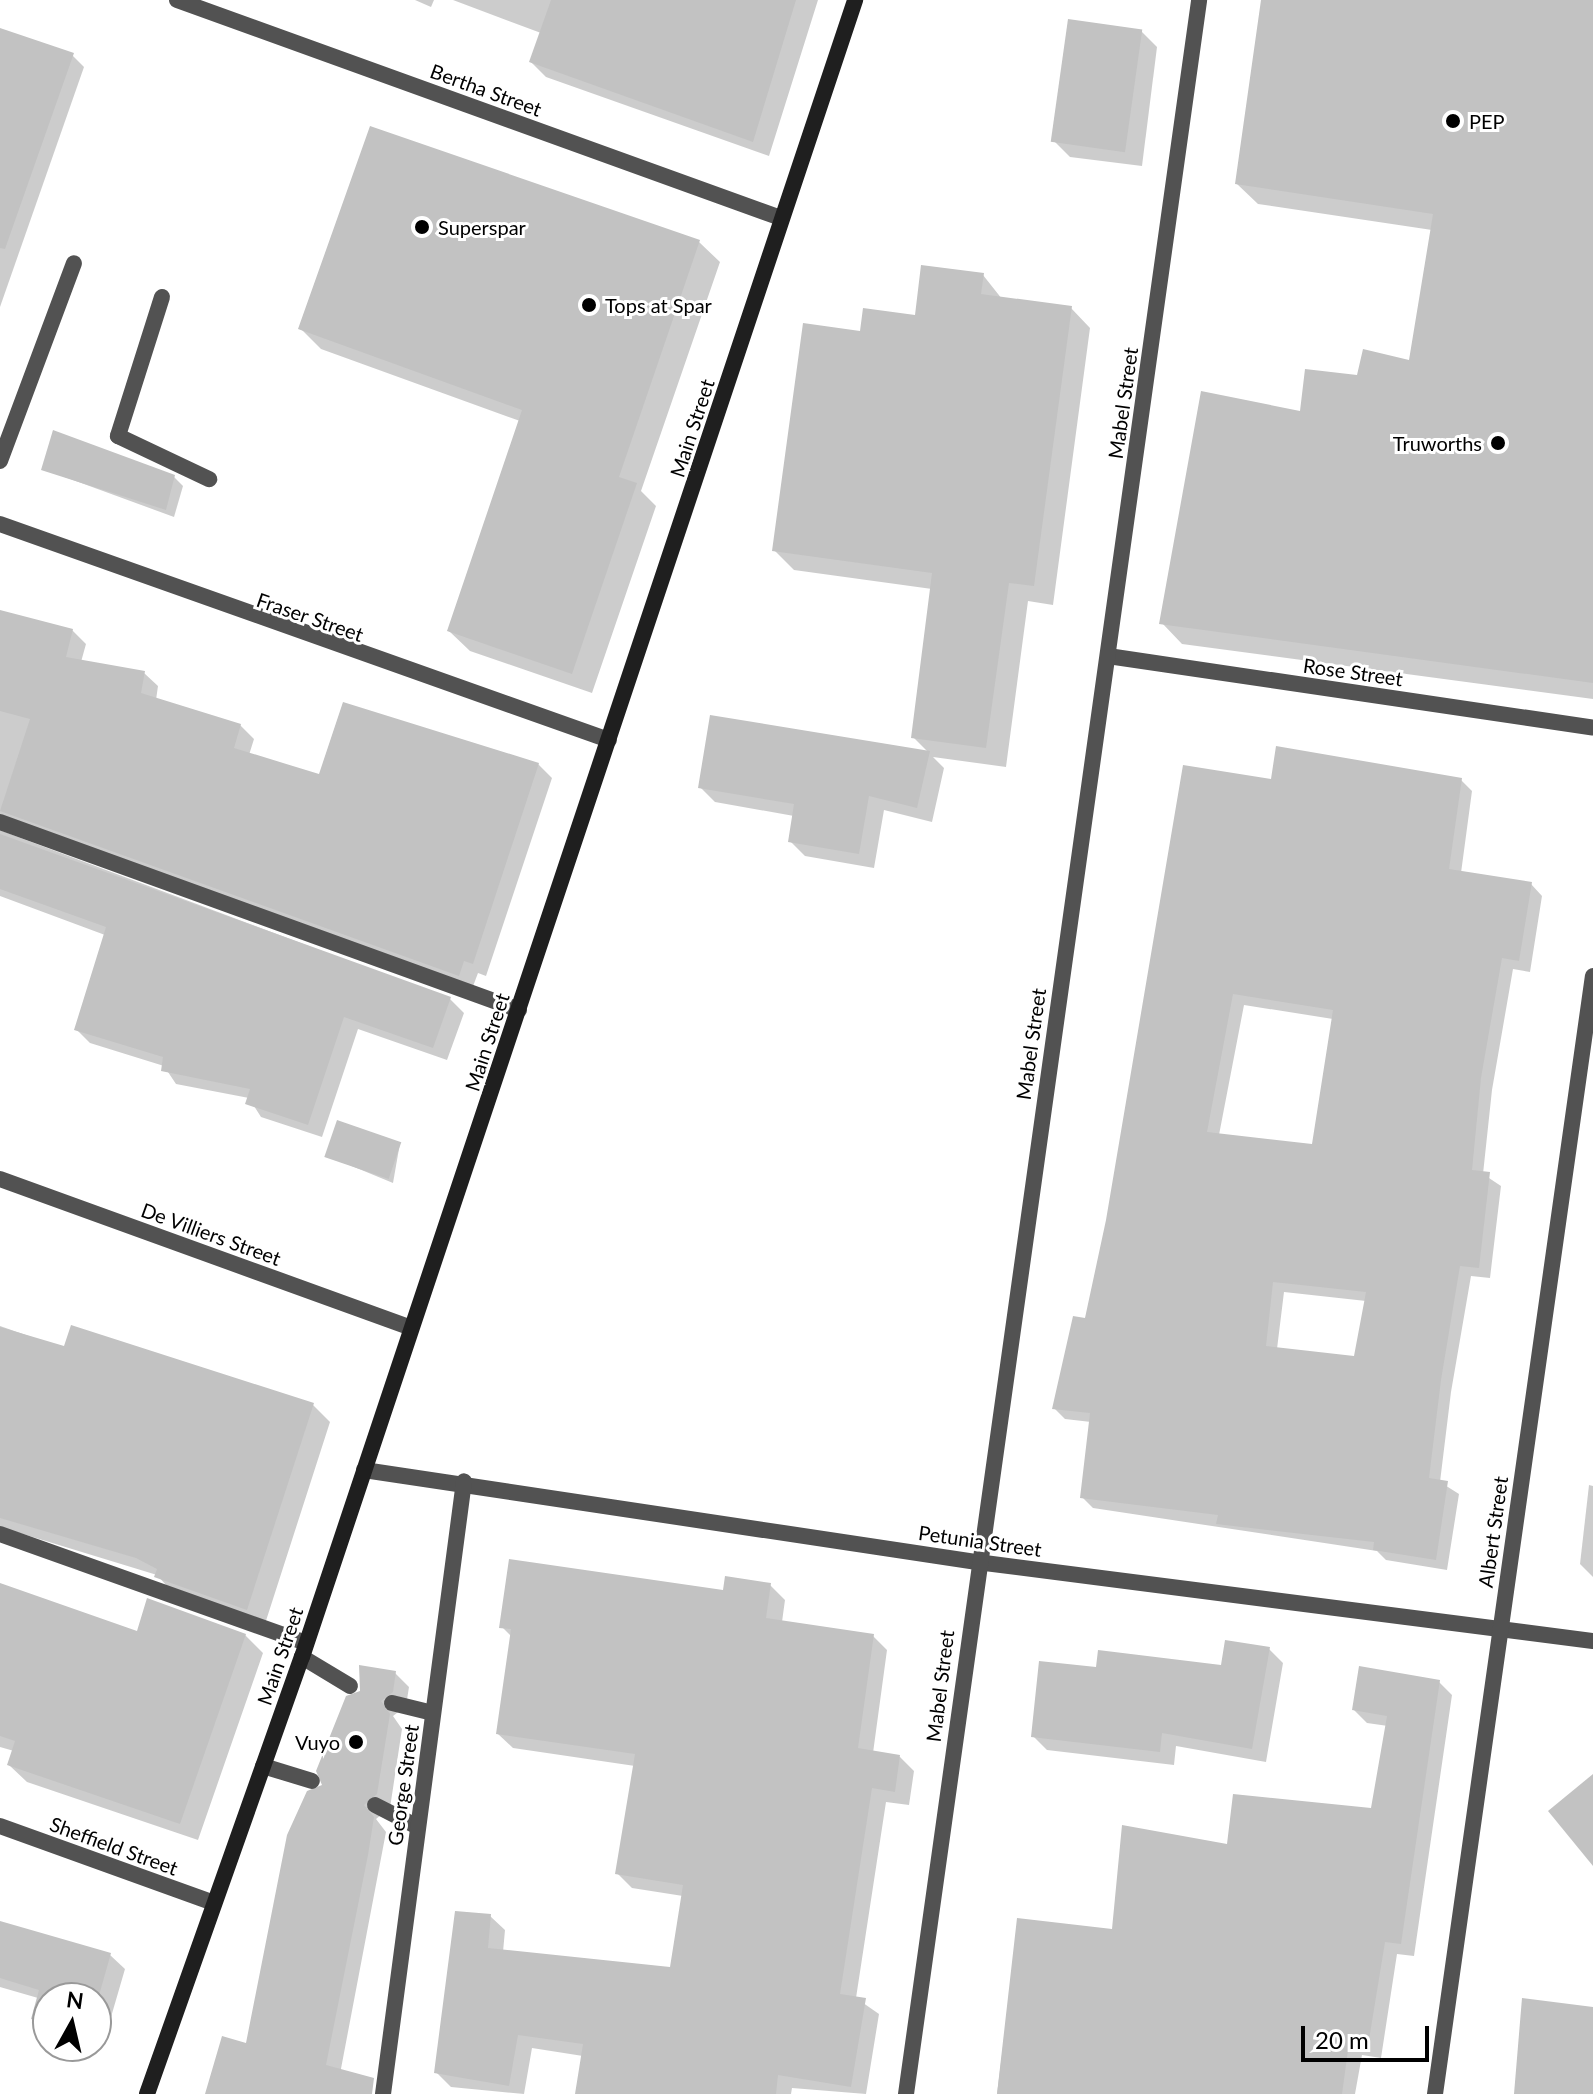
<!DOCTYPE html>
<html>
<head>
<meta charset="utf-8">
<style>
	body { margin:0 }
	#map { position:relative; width:1593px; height:2094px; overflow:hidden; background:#fff; font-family:Lato,sans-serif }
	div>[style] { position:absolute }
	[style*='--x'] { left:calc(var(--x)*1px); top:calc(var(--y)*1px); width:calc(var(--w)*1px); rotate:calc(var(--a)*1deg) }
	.shadow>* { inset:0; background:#0003 }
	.building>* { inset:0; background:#c2c2c2; transform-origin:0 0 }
	.service>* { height:16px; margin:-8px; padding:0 8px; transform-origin:8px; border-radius:8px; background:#525252 }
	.minor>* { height:16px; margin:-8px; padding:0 8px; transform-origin:8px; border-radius:8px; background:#525252 }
	.secondary>* { height:16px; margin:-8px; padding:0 8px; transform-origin:8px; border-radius:8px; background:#1f1f1f }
	.dots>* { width:22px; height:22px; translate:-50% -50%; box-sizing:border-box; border:4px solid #fff; border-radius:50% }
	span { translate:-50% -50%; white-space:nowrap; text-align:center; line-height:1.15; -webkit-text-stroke:6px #fff; paint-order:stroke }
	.street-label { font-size:20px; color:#000 }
	.poi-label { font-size:20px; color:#000 }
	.left { translate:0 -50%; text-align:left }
	.right { translate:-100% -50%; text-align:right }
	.north { position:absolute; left:32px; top:1982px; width:80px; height:80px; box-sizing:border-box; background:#fff; border:2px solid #999; border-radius:50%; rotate:8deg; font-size:22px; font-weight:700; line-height:32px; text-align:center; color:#000 }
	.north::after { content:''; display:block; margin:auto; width:28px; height:36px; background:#000; clip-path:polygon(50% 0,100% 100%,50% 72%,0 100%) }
	.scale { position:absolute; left:1301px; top:2026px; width:128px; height:36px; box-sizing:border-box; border:4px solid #000; border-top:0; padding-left:10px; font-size:24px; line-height:28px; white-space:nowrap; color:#000; -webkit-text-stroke:6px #fff; paint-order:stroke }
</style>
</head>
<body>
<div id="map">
	<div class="shadow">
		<i style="clip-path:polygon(415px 0,434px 0,431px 7px)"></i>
		<i style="clip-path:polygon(453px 0,818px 0,769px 156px,546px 77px,531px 62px,541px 33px)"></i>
		<i style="clip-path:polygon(1263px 0,1593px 0,1593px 699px,1182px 644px,1162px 623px,1302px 414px,1358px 378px,1411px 362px,1432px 230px,1258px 204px,1237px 184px)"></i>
		<i style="clip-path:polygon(0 30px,72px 55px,84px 67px,0 307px)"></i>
		<i style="clip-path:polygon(1141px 31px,1157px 47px,1142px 166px,1070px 157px,1054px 141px)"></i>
		<i style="clip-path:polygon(699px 242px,720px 262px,641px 491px,656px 506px,592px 693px,470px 651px,449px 631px,520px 421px,321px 349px,301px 329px)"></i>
		<i style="clip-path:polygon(983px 275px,1002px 299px,1071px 308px,1090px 328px,1053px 605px,1028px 601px,1006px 767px,933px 757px,944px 768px,932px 822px,884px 810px,874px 868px,805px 856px,790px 841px,794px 816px,715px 802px,700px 787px,929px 753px,913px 737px,932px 589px,794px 570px,774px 550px,861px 333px,917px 317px)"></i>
		<i style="clip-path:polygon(43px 469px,174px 477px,183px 486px,174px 517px)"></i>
		<i style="clip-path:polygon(0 613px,72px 630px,86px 644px,81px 662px,144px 673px,158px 686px,156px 700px,240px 725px,254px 739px,249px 755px,321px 776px,538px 764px,552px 778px,486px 976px,478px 973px,472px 989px,19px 824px,2px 831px,450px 999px,464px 1013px,447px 1060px,358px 1029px,322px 1137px,261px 1117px,249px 1098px,176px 1084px,164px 1066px,90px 1043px,76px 1029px,105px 935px,0 896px)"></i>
		<i style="clip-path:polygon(evenodd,1461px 780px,1472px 791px,1461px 873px,1531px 884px,1542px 896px,1530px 972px,1513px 969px,1492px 1090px,1483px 1174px,1501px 1186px,1490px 1278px,1471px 1276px,1451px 1392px,1440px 1482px,1459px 1494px,1447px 1570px,1386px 1560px,1377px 1551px,1093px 1508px,1082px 1497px,1091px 1422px,1065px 1419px,1054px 1408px,1273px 782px,1461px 780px,1244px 1005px,1333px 1019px,1313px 1146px,1219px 1135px,1244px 1005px,1461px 780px,1284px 1292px,1366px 1301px,1356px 1359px,1277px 1349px,1284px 1292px)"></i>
		<i style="clip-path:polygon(400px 1143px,393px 1183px,330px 1157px)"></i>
		<i style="clip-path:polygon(0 1326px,66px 1349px,313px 1405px,330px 1422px,264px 1627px,174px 1594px,157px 1575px,0 1527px)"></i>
		<i style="clip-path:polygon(1589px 1485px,1593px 1486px,1593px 1577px,1580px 1564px)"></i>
		<i style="clip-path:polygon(0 1585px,138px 1634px,245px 1635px,263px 1653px,198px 1840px,27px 1782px,9px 1765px,14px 1751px,0 1747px)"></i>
		<i style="clip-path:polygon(770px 1585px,785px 1600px,782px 1622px,873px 1636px,887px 1650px,873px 1753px,900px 1757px,914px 1771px,909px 1805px,886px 1802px,856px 1998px,879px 2014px,866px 2094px,792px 2088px,791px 2094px,578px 2094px,583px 2056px,532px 2048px,524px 2094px,451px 2087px,436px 2072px,490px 1916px,505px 1930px,503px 1952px,672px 1969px,683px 1896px,632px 1888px,617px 1873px,635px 1766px,513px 1748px,498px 1734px,512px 1637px,502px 1627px)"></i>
		<i style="clip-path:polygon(1269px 1649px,1283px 1663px,1266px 1762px,1176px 1746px,1174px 1765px,1047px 1750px,1033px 1736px,1098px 1669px,1223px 1667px)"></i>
		<i style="clip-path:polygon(395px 1673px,409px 1687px,406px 1706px,393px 1716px,402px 1729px,390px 1808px,376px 1819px,386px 1832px,340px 2074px,347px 2094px,208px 2094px,247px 2045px,325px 1786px,362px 1692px)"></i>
		<i style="clip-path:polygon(1439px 1682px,1452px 1695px,1414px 1956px,1397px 1954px,1381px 2058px,1362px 2055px,1355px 2094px,997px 2094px,1019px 1920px,1113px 1931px,1229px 1846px,1373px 1811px,1388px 1726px,1367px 1723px,1354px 1710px)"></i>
		<i style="clip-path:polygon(0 1923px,110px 1955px,125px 1969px,102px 2048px,95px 2046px,96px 1998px,48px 1998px,48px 2032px,33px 2018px,38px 1998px,0 1987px)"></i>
	</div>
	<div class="building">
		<i style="clip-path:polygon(551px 0,796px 0,753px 142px,529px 62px)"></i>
		<i style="clip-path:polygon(1261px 0,1593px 0,1593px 683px,1159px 624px,1201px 391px,1300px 411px,1305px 369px,1357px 375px,1363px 349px,1409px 360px,1433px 214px,1235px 184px)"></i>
		<i style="left:1068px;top:19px;width:75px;height:124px;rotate:8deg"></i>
		<i style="clip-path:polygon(0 28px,74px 53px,5px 249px,0 248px)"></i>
		<i style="clip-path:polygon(370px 126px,700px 240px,619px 477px,637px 483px,572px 674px,447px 631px,522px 410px,298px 329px)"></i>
		<i style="clip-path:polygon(921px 265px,984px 273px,981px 294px,1072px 306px,1034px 586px,1009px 583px,986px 748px,911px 738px,932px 573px,772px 551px,803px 323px,860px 331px,863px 308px,915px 315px)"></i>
		<i style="clip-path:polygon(53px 430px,175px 475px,166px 510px,41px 470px)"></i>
		<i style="clip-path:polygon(0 610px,73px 629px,66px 657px,145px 671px,141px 693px,241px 724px,234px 748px,319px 774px,343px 702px,539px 763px,473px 964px,464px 961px,459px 976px,0 811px,30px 719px,0 711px)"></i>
		<i style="clip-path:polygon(710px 715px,930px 751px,917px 808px,869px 796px,859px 854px,788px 842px,794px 804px,698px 788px)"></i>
		<i style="clip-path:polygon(evenodd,1276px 746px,1462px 778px,1449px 869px,1532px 882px,1519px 961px,1502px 958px,1481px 1078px,1472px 1170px,1490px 1172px,1479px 1268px,1460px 1266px,1441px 1380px,1429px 1478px,1448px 1481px,1436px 1560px,1373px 1550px,1374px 1542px,1216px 1524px,1218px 1515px,1080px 1498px,1090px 1413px,1052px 1409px,1073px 1316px,1085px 1318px,1106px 1220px,1183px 765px,1271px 779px,1276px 746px,1233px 994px,1333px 1010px,1312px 1144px,1207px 1132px,1233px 994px,1276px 746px,1273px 1282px,1366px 1292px,1354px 1356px,1266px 1346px,1273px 1282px)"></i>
		<i style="clip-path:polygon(0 834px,451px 997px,433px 1048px,344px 1017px,308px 1125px,245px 1104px,250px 1089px,161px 1071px,163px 1057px,74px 1030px,106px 927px,0 889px)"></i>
		<i style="left:337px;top:1120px;width:68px;height:39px;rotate:19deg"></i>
		<i style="clip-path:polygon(71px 1325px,314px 1403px,247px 1610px,154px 1577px,157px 1569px,136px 1558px,0 1518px,0 1327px,64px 1346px)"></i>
		<i style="clip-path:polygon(509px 1559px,723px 1590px,725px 1576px,771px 1583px,766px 1618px,874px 1634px,858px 1748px,900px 1755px,895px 1792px,872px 1788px,840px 1994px,866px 1998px,851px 2087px,778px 2075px,776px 2094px,575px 2094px,583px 2044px,518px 2035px,509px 2086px,434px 2073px,455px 1911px,491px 1914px,488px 1948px,670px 1967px,683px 1885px,615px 1874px,635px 1754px,496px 1734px,511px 1629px,499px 1628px)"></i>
		<i style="clip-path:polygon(0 1583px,137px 1631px,147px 1598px,246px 1634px,180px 1824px,7px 1765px,15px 1741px,0 1736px)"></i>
		<i style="clip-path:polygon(1225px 1640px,1270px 1647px,1252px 1749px,1162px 1733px,1160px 1752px,1031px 1737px,1039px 1661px,1096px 1667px,1098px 1650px,1221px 1665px)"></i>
		<i style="clip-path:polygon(359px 1665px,396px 1671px,393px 1692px,381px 1701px,390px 1714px,377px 1794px,364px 1805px,374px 1817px,368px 1855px,326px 2065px,374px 2078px,372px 2094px,205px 2094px,222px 2036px,246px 2043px,287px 1835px,307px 1791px,322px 1785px,316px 1771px,346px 1696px,360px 1691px)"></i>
		<i style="clip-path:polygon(1359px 1666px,1440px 1680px,1401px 1944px,1385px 1942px,1368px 2046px,1349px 2043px,1342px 2094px,997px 2094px,1017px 1918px,1112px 1929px,1122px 1825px,1227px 1844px,1233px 1794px,1371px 1808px,1387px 1716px,1352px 1710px)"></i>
		<i style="clip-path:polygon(1593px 1774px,1593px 1866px,1548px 1811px)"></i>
		<i style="clip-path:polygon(0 1921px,111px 1953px,96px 2006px,96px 1998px,48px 1998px,48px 2024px,31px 2019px,39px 1990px,0 1978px)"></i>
		<i style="clip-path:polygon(1522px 1998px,1593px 2007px,1593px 2094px,1514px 2094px)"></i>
	</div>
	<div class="service">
		<i style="--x:162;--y:297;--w:146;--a:107.6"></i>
		<i style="--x:118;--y:436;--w:101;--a:25.3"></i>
		<i style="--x:0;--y:461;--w:211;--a:-69.5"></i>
		<i style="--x:0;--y:822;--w:552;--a:19.91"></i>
		<i style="--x:0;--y:1534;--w:325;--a:19.6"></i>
		<i style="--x:302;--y:1657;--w:56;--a:31.1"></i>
		<i style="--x:392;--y:1703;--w:42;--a:13.7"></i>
		<i style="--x:263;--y:1766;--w:51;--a:17"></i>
		<i style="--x:375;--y:1805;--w:48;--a:27.1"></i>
	</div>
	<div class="minor">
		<i style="--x:177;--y:0;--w:642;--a:19.85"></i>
		<i style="--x:0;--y:524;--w:646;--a:19.53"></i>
		<i style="--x:1108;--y:656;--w:490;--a:8.4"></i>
		<i style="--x:0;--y:1179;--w:434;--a:19.9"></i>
		<i style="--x:364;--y:1470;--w:620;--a:8.54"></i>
		<i style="--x:977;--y:1562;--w:621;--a:7.31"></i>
		<i style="--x:0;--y:1826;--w:227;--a:19.8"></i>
		<i style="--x:383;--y:2094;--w:618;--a:-82.47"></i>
		<i style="--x:906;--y:2094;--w:2114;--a:-82.03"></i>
		<i style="--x:1435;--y:2094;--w:1129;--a:-81.96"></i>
	</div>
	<div class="secondary">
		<i style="--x:147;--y:2094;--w:464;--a:-70.5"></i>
		<i style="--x:302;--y:1657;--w:1747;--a:-71.54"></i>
	</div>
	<div class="dots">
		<i style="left:1453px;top:121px;background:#000"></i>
		<i style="left:422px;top:227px;background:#000"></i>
		<i style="left:589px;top:305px;background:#000"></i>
		<i style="left:1498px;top:443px;background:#000"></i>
		<i style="left:356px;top:1742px;background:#000"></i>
	</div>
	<div class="street-label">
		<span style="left:486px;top:90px;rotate:20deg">Bertha Street</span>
		<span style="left:1123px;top:403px;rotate:-82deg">Mabel Street</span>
		<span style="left:692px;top:428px;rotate:-72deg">Main Street</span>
		<span style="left:310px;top:617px;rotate:19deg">Fraser Street</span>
		<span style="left:1353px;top:672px;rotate:8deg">Rose Street</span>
		<span style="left:487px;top:1042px;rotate:-72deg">Main Street</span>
		<span style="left:1031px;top:1044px;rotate:-82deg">Mabel Street</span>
		<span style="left:211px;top:1234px;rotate:20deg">De Villiers Street</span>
		<span style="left:1493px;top:1532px;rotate:-82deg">Albert Street</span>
		<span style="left:980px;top:1541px;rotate:8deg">Petunia Street</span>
		<span style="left:280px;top:1656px;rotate:-71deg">Main Street</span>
		<span style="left:940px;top:1686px;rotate:-83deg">Mabel Street</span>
		<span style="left:403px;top:1785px;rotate:-82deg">George Street</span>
		<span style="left:114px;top:1846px;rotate:20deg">Sheffield Street</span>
	</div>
	<div class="poi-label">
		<span class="left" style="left:1469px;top:121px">PEP</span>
		<span class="left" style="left:438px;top:227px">Superspar</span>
		<span class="left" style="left:605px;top:305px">Tops at Spar</span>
		<span class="right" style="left:1482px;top:443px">Truworths</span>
		<span class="right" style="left:340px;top:1742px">Vuyo</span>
	</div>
	<div class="north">N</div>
	<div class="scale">20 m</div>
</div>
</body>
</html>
